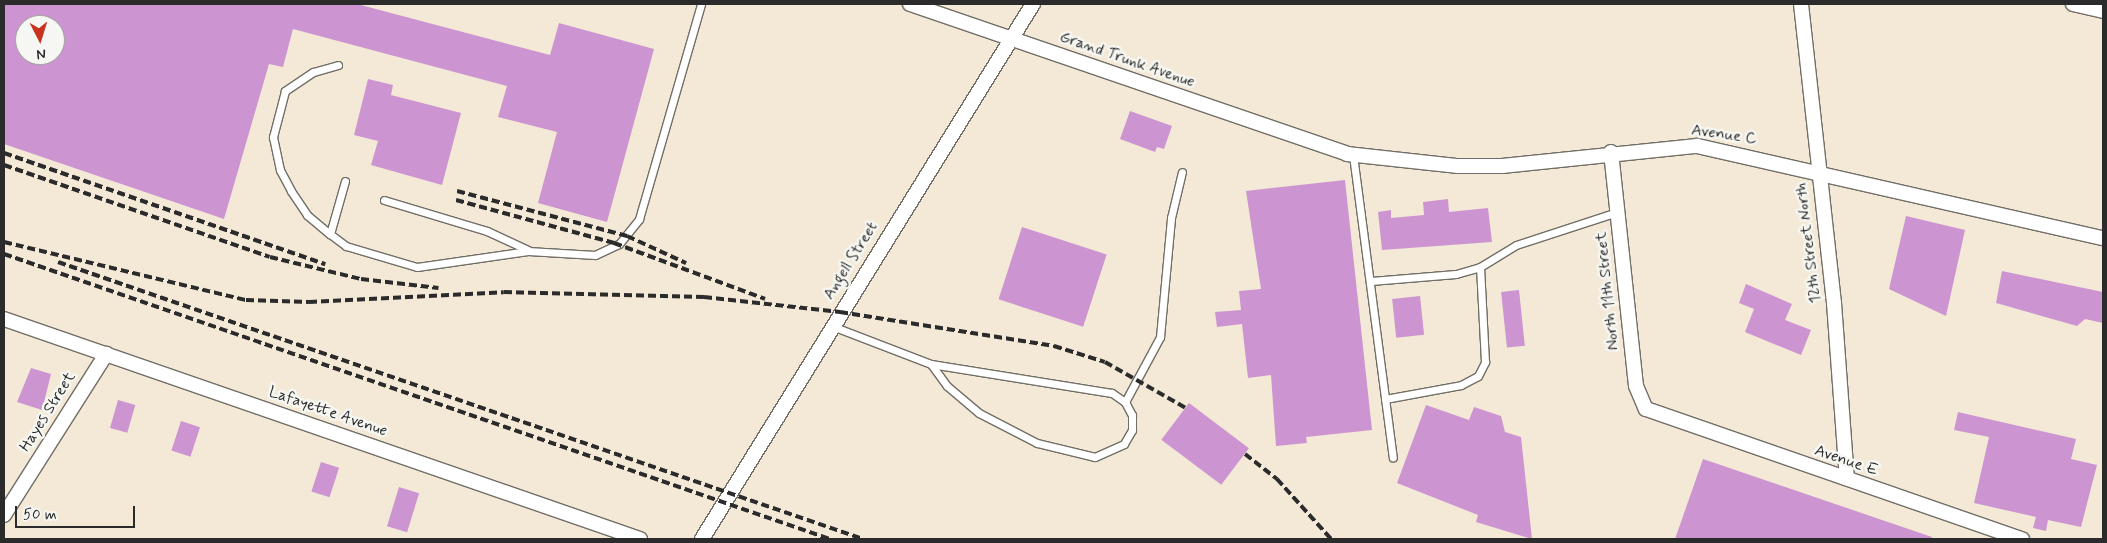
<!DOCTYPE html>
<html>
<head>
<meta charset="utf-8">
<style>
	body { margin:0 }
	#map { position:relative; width:2107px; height:543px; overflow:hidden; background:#f3e9d6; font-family:Mynerve,sans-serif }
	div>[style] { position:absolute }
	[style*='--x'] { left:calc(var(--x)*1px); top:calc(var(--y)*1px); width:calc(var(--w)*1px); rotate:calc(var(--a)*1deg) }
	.building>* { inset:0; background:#cc95d2; transform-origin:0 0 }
	.roads { filter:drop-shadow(1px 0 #716e67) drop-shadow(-1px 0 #716e67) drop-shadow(0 1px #716e67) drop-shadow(0 -1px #716e67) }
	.lane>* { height:7px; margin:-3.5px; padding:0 3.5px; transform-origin:3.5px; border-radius:3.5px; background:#fff }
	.street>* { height:14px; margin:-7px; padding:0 7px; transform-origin:7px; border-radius:7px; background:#fff }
	.rail>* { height:4px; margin-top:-2px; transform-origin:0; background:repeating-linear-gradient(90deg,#2b2b2b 0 8px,transparent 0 12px) }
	span { translate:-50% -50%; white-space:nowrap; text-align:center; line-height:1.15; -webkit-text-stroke:5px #f6f6f2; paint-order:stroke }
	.street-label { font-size:16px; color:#2b2b2b }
	.frame { position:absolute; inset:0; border:5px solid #2b2b2b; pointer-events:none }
	.north { position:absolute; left:15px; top:15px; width:50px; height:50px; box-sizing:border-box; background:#f6f6f2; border:1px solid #a5a5a2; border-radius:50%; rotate:175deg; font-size:14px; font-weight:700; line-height:20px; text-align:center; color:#2b2b2b }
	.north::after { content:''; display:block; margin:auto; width:18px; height:22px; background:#c8321e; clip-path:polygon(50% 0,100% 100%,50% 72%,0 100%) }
	.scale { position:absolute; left:15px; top:506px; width:120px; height:22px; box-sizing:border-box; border:2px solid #2b2b2b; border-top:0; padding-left:6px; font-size:15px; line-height:18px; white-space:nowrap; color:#2b2b2b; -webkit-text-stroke:4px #f6f6f2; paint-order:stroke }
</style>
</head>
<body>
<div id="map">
	<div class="building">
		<i style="clip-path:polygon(evenodd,4px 4px,357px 4px,550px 55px,559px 23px,654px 49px,607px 222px,538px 203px,557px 132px,498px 117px,507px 86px,293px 29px,283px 67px,269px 64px,224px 219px,4px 144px,4px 4px,25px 25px,55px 25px,55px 55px,25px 55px,25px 25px)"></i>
		<i style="clip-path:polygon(368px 79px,393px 85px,391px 95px,461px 113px,442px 185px,371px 165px,378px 141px,354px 135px)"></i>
		<i style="clip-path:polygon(1130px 111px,1172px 126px,1164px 149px,1157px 147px,1155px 152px,1120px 139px)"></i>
		<i style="clip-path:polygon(1345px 180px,1372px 430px,1306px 437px,1307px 443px,1276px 446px,1271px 375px,1248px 378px,1242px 324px,1217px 327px,1215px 312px,1241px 310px,1239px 291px,1261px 289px,1246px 191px)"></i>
		<i style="clip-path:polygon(1448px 199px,1449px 212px,1488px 208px,1492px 242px,1382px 250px,1378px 212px,1391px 210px,1391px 218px,1424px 215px,1423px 202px)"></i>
		<i style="clip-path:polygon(1906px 216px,1965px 230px,1946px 316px,1889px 289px)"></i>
		<i style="left:1022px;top:227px;width:89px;height:76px;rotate:18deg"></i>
		<i style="clip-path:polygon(2002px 271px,2103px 292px,2103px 323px,2085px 319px,2077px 326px,1996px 303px)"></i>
		<i style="clip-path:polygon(1746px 284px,1792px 304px,1785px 320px,1811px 330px,1801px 355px,1745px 332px,1754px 309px,1739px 303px)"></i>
		<i style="left:1519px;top:290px;width:56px;height:18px;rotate:84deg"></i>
		<i style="left:1420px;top:296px;width:39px;height:28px;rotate:84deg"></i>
		<i style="clip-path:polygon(31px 368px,51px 374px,42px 410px,17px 402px)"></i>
		<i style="left:118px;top:400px;width:18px;height:29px;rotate:16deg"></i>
		<i style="left:1189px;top:403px;width:75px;height:46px;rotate:37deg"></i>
		<i style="clip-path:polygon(1426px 405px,1469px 420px,1474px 407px,1501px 416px,1505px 432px,1521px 437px,1532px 539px,1476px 522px,1478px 515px,1397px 483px)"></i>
		<i style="clip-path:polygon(1958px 412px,2076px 439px,2071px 459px,2097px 465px,2081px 527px,2048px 520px,2046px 531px,2033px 528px,2036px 517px,1974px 503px,1989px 437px,1954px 430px)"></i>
		<i style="left:181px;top:421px;width:20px;height:31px;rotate:18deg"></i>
		<i style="clip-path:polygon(1703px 459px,1932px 537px,1932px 539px,1675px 539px)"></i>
		<i style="left:321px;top:462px;width:19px;height:31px;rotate:18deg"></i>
		<i style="left:399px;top:487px;width:21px;height:41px;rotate:17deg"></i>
	</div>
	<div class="roads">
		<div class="lane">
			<i style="--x:338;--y:65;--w:26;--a:164"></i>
			<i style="--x:313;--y:72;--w:34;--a:146"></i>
			<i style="--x:285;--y:91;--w:48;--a:104.6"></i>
			<i style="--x:273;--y:137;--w:34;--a:78"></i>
			<i style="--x:280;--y:170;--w:24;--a:62"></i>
			<i style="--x:291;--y:191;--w:29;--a:56"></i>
			<i style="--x:307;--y:215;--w:30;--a:40"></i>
			<i style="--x:330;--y:234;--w:20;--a:37"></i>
			<i style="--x:346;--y:246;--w:74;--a:16.5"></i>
			<i style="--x:417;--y:267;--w:112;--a:-8.2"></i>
			<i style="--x:528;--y:251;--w:67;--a:3.4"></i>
			<i style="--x:595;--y:255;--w:26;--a:-25"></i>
			<i style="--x:619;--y:244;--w:32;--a:-51"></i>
			<i style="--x:639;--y:219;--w:224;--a:-73.9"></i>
			<i style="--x:1353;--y:155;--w:305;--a:82.5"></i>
			<i style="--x:384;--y:200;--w:108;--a:16.8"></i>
			<i style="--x:487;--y:231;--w:45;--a:24.9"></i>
			<i style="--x:330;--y:234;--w:55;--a:-74.2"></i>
			<i style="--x:1371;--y:281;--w:85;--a:-4.7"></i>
			<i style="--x:1456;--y:274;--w:25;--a:-16"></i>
			<i style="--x:1480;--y:267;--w:42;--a:-31.4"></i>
			<i style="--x:1516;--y:245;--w:106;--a:-18.1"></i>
			<i style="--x:832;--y:326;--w:106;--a:21"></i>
			<i style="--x:931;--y:364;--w:183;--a:9.1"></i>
			<i style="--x:1112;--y:393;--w:16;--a:35"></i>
			<i style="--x:1125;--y:402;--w:15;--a:62"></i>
			<i style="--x:1132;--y:415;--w:15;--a:90"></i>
			<i style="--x:1132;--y:430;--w:16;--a:120"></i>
			<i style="--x:1124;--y:444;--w:32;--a:156"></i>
			<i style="--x:1095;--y:457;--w:60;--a:-166.4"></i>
			<i style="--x:1037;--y:443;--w:65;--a:-152.7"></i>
			<i style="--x:979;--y:413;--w:42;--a:-139.8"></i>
			<i style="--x:947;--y:386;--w:27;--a:-126"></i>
			<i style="--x:1385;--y:399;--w:77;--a:-10.4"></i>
			<i style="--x:1461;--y:385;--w:19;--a:-28"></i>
			<i style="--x:1478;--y:376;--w:16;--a:-63"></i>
			<i style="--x:1485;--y:362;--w:95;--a:-93"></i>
			<i style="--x:1125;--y:402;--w:74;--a:-61.7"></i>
			<i style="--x:1160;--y:337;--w:120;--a:-84.7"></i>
			<i style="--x:1171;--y:218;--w:47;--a:-76.6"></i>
		</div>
		<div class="street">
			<i style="--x:910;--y:4;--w:462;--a:18.9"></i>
			<i style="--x:1347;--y:154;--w:112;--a:6.2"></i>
			<i style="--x:1458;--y:166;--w:44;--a:0"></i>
			<i style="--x:1502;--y:166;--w:196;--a:-5.9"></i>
			<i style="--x:1697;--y:146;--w:416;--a:12.8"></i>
			<i style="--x:1801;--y:4;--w:301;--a:83.7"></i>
			<i style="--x:1834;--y:303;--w:176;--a:85.8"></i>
			<i style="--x:2073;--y:4;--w:31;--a:13"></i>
			<i style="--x:1611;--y:152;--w:235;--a:83.9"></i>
			<i style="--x:1636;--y:386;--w:25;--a:67"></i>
			<i style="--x:1646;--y:409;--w:398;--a:19.1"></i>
			<i style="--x:4;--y:319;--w:673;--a:19.08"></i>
			<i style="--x:4;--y:515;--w:191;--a:-57.6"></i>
			<i style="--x:702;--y:539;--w:629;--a:-58.26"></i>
		</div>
	</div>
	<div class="rail">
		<i style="--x:4;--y:153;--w:340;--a:19.1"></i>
		<i style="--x:4;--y:165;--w:281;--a:19.1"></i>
		<i style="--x:270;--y:257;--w:94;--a:13.6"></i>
		<i style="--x:361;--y:279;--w:78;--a:6.7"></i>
		<i style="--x:457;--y:191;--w:176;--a:14.8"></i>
		<i style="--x:627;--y:236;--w:65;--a:24.6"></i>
		<i style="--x:456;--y:200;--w:164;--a:15.2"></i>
		<i style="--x:614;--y:243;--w:161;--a:20.3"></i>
		<i style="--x:4;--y:242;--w:249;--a:13.5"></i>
		<i style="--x:246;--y:300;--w:63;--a:1.8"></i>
		<i style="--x:309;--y:302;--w:195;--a:-2.9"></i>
		<i style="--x:504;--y:292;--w:200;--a:1.4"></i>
		<i style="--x:704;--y:297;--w:137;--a:6.3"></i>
		<i style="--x:840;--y:312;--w:217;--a:9"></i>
		<i style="--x:1054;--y:346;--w:53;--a:17.4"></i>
		<i style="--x:1105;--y:362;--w:93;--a:29.6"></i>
		<i style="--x:4;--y:254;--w:874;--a:19.04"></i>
		<i style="--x:58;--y:262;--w:851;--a:18.99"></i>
		<i style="--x:1245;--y:454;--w:41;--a:38"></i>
		<i style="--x:1277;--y:479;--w:81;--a:48"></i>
	</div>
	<div class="street-label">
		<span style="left:1127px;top:60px;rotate:19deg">Grand Trunk Avenue</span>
		<span style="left:1724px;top:135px;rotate:8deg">Avenue C</span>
		<span style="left:1809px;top:243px;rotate:-97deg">12th Street North</span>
		<span style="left:851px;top:261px;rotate:-58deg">Angell Street</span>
		<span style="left:1608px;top:291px;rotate:-96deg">North 11th Street</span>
		<span style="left:48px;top:412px;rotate:-58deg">Hayes Street</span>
		<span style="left:328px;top:412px;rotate:19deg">Lafayette Avenue</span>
		<span style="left:1846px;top:461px;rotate:19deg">Avenue E</span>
	</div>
	<div class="frame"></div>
	<div class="north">N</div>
	<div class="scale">50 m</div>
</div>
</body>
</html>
